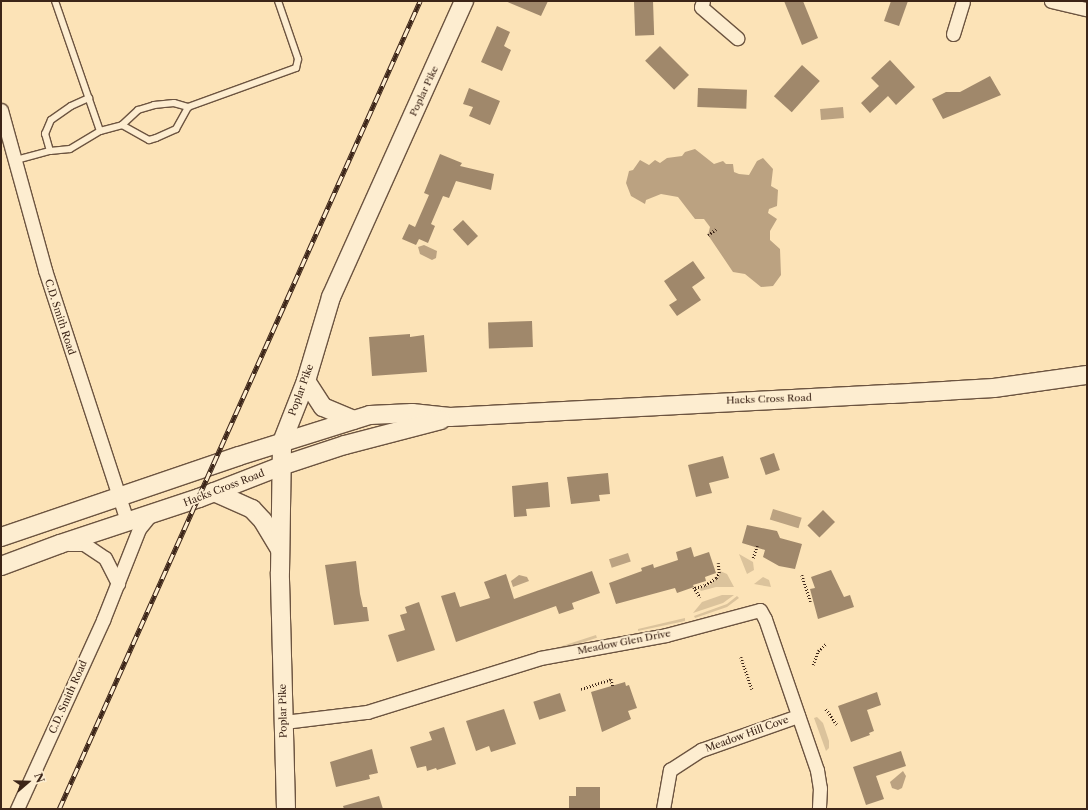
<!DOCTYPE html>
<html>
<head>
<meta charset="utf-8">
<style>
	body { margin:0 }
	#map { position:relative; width:1088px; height:810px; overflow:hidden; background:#fce3b7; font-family:"Libre Caslon Text",serif }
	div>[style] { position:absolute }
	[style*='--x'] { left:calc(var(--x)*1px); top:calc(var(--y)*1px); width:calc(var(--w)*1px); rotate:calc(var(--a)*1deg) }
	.green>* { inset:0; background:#dbc39c; transform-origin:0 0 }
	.water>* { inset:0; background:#bba281; transform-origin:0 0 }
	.building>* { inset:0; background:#a0886b; transform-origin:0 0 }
	.path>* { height:2.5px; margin-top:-1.25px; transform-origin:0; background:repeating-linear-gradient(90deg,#3c2518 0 1px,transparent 0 3px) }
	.roads { filter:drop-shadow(1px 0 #6c5440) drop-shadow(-1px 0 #6c5440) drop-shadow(0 1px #6c5440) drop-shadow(0 -1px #6c5440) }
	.lane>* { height:6px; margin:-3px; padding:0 3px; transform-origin:3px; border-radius:3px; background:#fdedd0 }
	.street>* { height:13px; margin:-6.5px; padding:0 6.5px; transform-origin:6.5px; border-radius:6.5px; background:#fdedd0 }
	.secondary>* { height:18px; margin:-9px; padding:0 9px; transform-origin:9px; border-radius:9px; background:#fdedd0 }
	.rail>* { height:4.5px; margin-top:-2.25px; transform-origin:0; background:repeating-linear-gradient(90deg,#fdedd0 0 9px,#3c2518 0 18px); box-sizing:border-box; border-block:1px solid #3c2518 }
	span { translate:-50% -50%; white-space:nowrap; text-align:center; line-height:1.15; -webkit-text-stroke:3.5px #fdedd0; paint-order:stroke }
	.street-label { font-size:10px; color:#3c2518 }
	.frame { position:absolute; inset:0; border:2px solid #3c2518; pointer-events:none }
	.north { position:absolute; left:8px; top:762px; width:40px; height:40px; -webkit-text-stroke:3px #fdedd0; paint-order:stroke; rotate:70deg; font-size:11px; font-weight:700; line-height:16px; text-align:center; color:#3c2518 }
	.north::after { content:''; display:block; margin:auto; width:14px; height:18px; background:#3c2518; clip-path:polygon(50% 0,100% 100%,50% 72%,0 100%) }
</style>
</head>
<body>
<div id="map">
	<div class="green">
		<i style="clip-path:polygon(739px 554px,753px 562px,754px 570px,747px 574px)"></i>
		<i style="clip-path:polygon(720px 571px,727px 574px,734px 587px,716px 587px,701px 591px,699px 589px,711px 584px,719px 576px)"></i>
		<i style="clip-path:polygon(763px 577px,769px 580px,771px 587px,754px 584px)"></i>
		<i style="clip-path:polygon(722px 595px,734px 595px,723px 603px,693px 613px,702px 602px)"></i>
		<i style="clip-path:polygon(737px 596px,739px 598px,727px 607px,695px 618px,694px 616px,727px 604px)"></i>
		<i style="clip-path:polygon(685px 618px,685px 621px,638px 631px,638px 629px)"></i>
		<i style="left:596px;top:635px;width:3px;height:71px;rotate:72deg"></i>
		<i style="clip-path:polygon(817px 717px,823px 723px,829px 741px,829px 748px,826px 751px,814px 718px)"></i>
	</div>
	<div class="water">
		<i style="left:843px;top:107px;width:11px;height:23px;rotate:85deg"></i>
		<i style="clip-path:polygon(695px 149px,714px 164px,723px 161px,726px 164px,733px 164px,734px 172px,739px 174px,749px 175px,757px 161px,763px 158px,773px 169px,771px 186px,778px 190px,777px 206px,769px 209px,768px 213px,777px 219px,770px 231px,770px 240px,780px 249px,781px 275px,773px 286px,761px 287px,745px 274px,733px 272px,708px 235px,710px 227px,704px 219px,695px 219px,678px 197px,661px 194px,646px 200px,645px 204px,631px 196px,626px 183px,629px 171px,633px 170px,640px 160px,649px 165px,655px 160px,660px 163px,667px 158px,682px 156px,685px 152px)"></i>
		<i style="clip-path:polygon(424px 245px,437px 251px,436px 258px,432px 260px,420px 254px,418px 247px)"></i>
		<i style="left:773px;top:509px;width:30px;height:11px;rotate:17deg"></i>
		<i style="left:628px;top:553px;width:9px;height:20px;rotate:72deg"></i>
		<i style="clip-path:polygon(519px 575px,527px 577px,529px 581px,513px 587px,511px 581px)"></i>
		<i style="clip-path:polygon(903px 771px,906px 776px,902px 788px,898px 790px,892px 788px,890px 782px)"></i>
	</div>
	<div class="building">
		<i style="clip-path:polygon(505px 1px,548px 1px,541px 16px)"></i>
		<i style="left:653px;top:1px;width:34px;height:19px;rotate:88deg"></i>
		<i style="clip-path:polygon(784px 1px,803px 1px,818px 38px,802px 45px)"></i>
		<i style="clip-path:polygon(891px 1px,908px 1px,899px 26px,884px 21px)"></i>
		<i style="clip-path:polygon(497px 26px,510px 32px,504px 46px,511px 50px,502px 71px,481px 62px)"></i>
		<i style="left:660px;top:46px;width:41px;height:21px;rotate:45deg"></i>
		<i style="clip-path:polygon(890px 60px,915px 87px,896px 105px,888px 96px,870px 113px,861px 103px,879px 86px,871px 78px)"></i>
		<i style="left:802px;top:65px;width:24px;height:42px;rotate:42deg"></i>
		<i style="clip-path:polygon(990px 76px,1001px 95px,943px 119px,932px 99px,946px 92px,960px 92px)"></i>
		<i style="clip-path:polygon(469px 88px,500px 101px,490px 125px,469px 116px,473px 107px,463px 104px)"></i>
		<i style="left:698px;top:88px;width:49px;height:19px;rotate:2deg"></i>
		<i style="clip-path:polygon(440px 154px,462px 163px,460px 166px,494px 174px,491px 190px,456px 181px,449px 198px,443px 196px,431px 224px,435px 226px,428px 243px,419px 239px,416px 245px,402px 239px,409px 224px,415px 227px,429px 195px,424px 193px)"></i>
		<i style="left:463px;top:220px;width:22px;height:14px;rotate:47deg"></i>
		<i style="clip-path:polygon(693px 261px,705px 278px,692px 287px,701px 300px,677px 316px,669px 305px,677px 300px,664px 281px)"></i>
		<i style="left:532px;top:321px;width:26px;height:44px;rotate:88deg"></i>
		<i style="clip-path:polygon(410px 334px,410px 337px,424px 335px,427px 372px,372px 376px,369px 337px)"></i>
		<i style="left:774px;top:453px;width:18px;height:15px;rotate:71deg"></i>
		<i style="clip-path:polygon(723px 456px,729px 478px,709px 483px,712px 493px,696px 497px,688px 465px)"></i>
		<i style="clip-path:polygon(608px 473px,610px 494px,599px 495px,600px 501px,571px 504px,567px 477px)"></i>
		<i style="clip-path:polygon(548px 482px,550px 507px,526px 509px,527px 516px,514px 517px,512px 486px)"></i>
		<i style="left:823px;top:510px;width:17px;height:22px;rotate:45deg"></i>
		<i style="clip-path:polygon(747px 525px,777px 531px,780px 538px,802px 544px,795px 569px,779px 566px,763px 557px,765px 550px,742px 543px)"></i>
		<i style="clip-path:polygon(691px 547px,694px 557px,709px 552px,716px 573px,705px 577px,706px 581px,693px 585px,694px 587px,677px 593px,675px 588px,616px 604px,609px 583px,642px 571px,641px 568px,653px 564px,654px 568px,678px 560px,676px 552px)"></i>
		<i style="clip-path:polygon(356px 561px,360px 594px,363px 607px,367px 607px,369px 621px,334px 625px,325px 565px)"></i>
		<i style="clip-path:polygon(831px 570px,844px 597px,850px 595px,854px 607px,818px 619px,810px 589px,815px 588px,811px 577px)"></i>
		<i style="clip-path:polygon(592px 571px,600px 593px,572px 603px,574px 609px,559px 614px,556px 606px,456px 642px,441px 596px,455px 592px,460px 607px,490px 598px,484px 582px,506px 574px,514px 599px)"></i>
		<i style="clip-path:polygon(419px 602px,435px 650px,397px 662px,388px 635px,405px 630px,400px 615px,407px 613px,405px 607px)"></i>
		<i style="clip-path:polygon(625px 682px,626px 686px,629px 685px,637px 708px,628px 711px,631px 719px,602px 732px,591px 692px)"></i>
		<i style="clip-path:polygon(877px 692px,881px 705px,867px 710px,874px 731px,869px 733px,870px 735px,851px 742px,838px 706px)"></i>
		<i style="left:560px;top:693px;width:19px;height:28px;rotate:72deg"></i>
		<i style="clip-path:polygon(504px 709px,516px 744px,491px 752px,489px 746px,476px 751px,466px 721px)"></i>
		<i style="clip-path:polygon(444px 727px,456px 764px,437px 770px,436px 768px,427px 771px,426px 766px,417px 768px,410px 747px,432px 740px,429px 732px)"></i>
		<i style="clip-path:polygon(372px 749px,378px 773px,369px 775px,370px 779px,336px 787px,330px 762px)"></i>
		<i style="clip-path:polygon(901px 751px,906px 766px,876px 776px,884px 799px,866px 805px,853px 767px)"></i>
		<i style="clip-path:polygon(576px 787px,600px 787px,600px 809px,569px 809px,569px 796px,576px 796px)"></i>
		<i style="clip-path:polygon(379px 796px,383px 809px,344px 809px,343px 806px)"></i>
	</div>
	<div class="path">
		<i style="--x:708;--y:235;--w:10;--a:-37"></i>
		<i style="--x:753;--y:558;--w:13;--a:-72"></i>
		<i style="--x:802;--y:575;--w:28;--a:72"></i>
		<i style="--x:694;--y:587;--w:12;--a:59"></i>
		<i style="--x:695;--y:588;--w:10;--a:-17"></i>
		<i style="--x:705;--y:585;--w:13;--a:-32"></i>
		<i style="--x:716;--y:578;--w:6;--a:-59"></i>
		<i style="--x:719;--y:573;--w:10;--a:-96"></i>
		<i style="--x:741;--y:657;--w:34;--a:71"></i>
		<i style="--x:813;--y:665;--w:15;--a:-70"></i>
		<i style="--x:818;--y:651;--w:11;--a:-41"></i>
		<i style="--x:581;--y:689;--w:32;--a:-18"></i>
		<i style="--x:611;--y:679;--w:7;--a:74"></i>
		<i style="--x:826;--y:709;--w:19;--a:55"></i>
	</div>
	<div class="roads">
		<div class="lane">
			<i style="--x:122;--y:125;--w:31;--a:29"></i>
			<i style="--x:149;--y:140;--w:7;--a:-16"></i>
			<i style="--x:156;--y:138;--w:22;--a:-24"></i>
			<i style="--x:176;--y:129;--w:25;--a:-61"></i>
			<i style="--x:100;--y:131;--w:23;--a:-15"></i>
			<i style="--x:122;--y:125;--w:22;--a:-43"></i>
			<i style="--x:138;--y:110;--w:17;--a:-17"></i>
			<i style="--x:154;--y:105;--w:20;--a:-6"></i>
			<i style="--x:174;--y:103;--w:15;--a:16"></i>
			<i style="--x:188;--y:107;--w:115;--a:-19.9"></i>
			<i style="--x:296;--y:68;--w:9;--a:-77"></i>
			<i style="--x:298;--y:59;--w:61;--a:-109"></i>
			<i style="--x:50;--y:151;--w:18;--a:-106"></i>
			<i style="--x:45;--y:134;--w:15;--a:-67"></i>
			<i style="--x:51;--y:120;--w:24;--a:-35"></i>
			<i style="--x:71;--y:106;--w:20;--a:-24"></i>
			<i style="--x:16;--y:160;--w:35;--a:-15"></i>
			<i style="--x:50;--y:151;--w:20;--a:-6"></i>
			<i style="--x:70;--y:149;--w:35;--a:-31"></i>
			<i style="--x:100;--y:131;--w:138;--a:-109.1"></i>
		</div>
		<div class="street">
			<i style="--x:703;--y:1;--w:6;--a:108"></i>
			<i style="--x:701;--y:7;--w:48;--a:40.7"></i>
			<i style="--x:1051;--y:1;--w:37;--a:13"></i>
			<i style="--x:953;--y:34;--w:34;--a:-73"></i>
			<i style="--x:1;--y:110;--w:166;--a:74.6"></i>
			<i style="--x:45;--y:270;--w:264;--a:71.9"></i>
			<i style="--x:69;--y:544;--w:15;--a:0"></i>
			<i style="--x:84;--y:544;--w:25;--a:34"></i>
			<i style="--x:105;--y:558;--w:29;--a:63"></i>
			<i style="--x:284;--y:722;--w:84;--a:-6.9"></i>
			<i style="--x:367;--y:712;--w:181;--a:-17.3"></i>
			<i style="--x:540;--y:658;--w:128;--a:-10.3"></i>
			<i style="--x:666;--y:635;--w:97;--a:-14.9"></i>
			<i style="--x:760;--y:610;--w:10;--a:61"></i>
			<i style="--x:765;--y:619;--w:160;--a:71"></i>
			<i style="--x:817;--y:770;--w:18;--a:81"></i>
			<i style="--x:820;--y:788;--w:21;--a:93"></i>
			<i style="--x:17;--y:809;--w:208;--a:-65.5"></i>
			<i style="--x:103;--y:620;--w:98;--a:-68.4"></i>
			<i style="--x:139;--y:529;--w:21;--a:-51"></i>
			<i style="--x:663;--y:809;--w:40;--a:-80"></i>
			<i style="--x:670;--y:770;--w:37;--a:-33"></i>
			<i style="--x:701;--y:750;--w:103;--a:-19.3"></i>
		</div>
		<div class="secondary">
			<i style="--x:306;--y:381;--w:31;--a:57"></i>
			<i style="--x:323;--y:407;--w:33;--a:23"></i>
			<i style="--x:214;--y:492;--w:42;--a:24.1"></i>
			<i style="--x:252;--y:509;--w:16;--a:47"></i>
			<i style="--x:263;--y:521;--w:33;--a:59"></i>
			<i style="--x:1;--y:537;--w:251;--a:-18.8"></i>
			<i style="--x:239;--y:456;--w:137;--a:-17.4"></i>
			<i style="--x:370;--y:415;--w:42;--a:-2.7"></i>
			<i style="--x:412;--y:413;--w:38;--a:6"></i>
			<i style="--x:450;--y:417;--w:443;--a:-3"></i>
			<i style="--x:892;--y:394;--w:102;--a:-3.4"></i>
			<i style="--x:994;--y:388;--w:94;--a:-8"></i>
			<i style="--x:1;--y:566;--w:63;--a:-20.4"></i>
			<i style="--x:60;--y:544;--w:146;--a:-18.3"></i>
			<i style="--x:199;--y:498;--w:88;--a:-21.3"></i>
			<i style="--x:281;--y:466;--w:67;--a:-18.2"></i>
			<i style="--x:345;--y:445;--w:99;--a:-14.6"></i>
			<i style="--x:286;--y:809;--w:237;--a:-91.5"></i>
			<i style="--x:280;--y:572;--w:130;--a:-89.1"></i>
			<i style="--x:282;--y:442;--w:66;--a:-68.5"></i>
			<i style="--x:306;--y:381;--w:88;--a:-73.4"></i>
			<i style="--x:331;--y:297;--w:325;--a:-65.8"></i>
		</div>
	</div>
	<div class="rail">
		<i style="--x:59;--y:809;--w:885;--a:-65.93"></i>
	</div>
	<div class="street-label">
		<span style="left:424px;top:91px;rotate:-65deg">Poplar Pike</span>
		<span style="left:60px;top:317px;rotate:72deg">C.D. Smith Road</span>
		<span style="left:301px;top:390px;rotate:-70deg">Poplar Pike</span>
		<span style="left:769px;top:399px;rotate:-2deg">Hacks Cross Road</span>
		<span style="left:224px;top:488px;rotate:-21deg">Hacks Cross Road</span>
		<span style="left:624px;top:642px;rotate:-11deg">Meadow Glen Drive</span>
		<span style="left:68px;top:697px;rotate:-66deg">C.D. Smith Road</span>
		<span style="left:283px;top:711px;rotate:-91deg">Poplar Pike</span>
		<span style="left:747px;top:734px;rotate:-20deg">Meadow Hill Cove</span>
	</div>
	<div class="frame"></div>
	<div class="north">N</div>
</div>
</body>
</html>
